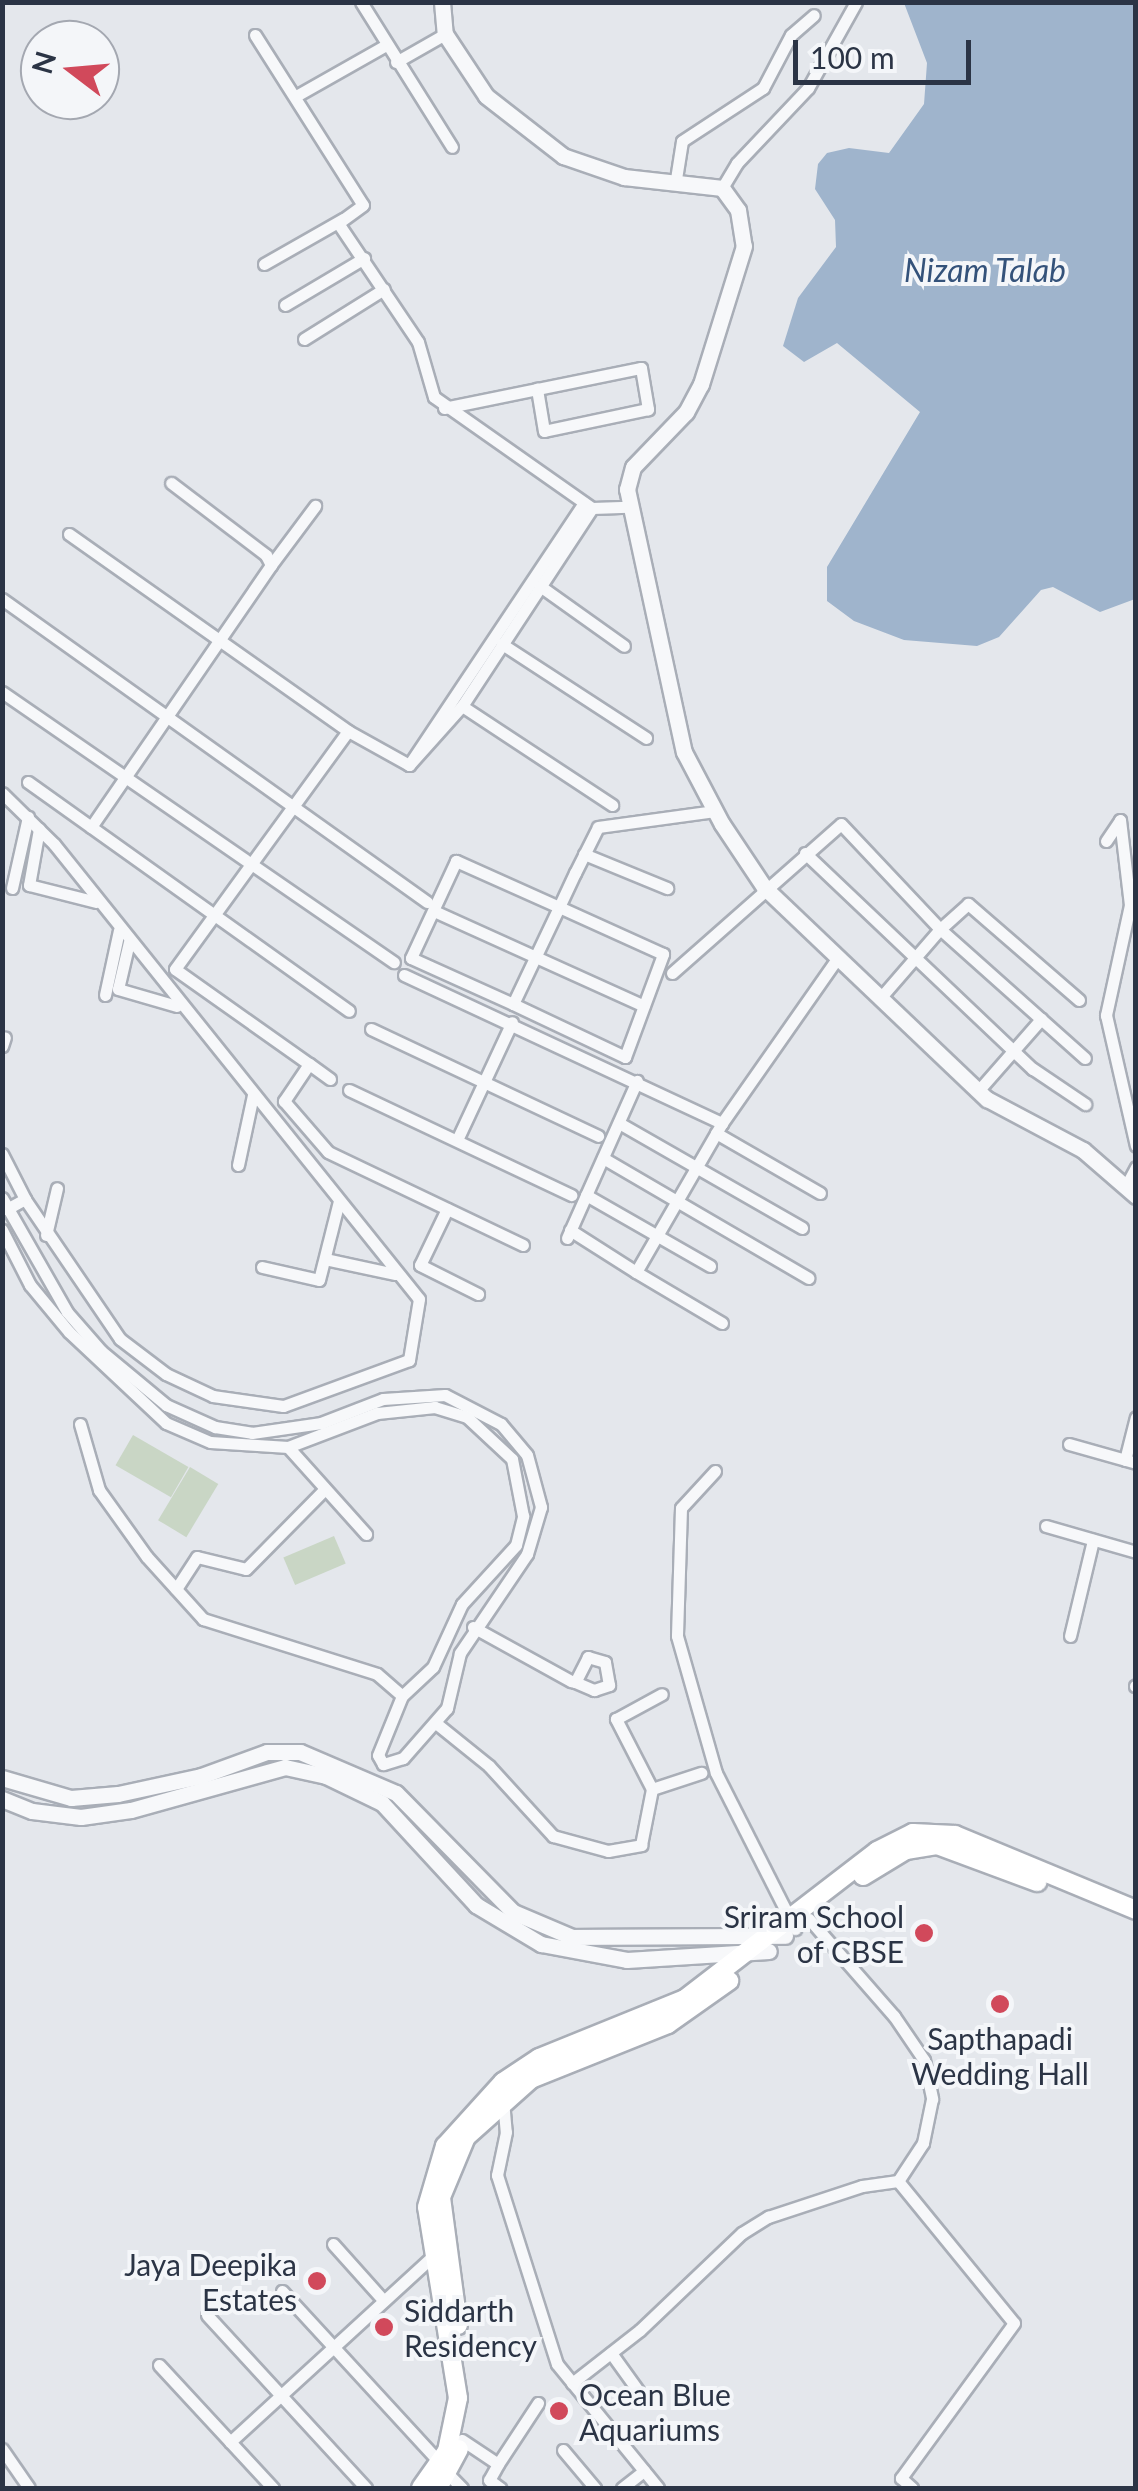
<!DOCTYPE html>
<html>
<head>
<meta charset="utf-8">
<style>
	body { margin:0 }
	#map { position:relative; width:1138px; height:2491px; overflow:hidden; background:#e4e7ec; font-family:Lato,sans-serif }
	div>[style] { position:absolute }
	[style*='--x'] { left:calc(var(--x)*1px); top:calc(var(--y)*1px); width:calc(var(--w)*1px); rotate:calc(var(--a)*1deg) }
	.green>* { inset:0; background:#c9d6c5; transform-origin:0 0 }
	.water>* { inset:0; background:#9fb4cc }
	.roads { filter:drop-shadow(2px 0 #a9aeb7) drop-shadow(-2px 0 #a9aeb7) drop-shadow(0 2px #a9aeb7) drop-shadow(0 -2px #a9aeb7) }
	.minor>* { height:11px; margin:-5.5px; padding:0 5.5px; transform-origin:5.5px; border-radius:5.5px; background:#f7f8fa }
	.tertiary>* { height:15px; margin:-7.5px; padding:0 7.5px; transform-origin:7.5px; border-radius:7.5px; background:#f7f8fa }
	.primary>* { height:18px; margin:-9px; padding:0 9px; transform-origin:9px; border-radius:9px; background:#fff }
	.dots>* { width:28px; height:28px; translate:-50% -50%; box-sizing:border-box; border:5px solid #f4f6f9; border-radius:50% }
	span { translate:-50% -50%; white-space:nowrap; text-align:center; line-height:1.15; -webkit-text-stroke:8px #f4f6f9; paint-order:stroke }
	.poi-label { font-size:30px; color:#2b3445 }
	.right { translate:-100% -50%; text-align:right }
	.left { translate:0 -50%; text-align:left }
	.water-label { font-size:32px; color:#34527a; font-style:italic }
	.frame { position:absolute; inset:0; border:5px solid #2b3445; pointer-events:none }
	.north { position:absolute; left:20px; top:20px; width:100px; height:100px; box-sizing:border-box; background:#f4f6f9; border:2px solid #a4a8b1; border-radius:50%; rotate:286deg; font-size:28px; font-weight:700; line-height:40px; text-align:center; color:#2b3445 }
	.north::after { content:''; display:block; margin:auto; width:35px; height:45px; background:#d1495b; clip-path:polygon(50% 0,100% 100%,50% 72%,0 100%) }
	.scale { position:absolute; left:793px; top:40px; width:178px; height:45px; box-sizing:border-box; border:5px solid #2b3445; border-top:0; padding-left:12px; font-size:30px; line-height:35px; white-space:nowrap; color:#2b3445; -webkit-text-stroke:8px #f4f6f9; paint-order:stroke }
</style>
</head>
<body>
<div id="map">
	<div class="green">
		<i style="left:133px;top:1435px;width:64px;height:35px;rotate:30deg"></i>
		<i style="left:190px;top:1467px;width:33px;height:62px;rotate:31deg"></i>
		<i style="left:334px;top:1536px;width:30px;height:55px;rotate:67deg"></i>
	</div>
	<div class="water">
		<i style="clip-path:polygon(904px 3px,1135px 3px,1135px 599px,1100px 612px,1053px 587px,1041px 590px,999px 637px,977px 646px,904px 640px,854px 621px,827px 601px,827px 567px,920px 412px,837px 343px,804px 362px,783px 346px,798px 298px,836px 247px,835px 220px,815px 189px,818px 164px,827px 153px,849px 148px,889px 153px,924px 104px,927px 63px)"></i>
	</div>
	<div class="roads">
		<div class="minor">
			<i style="--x:361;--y:2;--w:171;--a:57.9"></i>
			<i style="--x:255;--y:35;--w:201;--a:57.6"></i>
			<i style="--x:363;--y:205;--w:31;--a:144"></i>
			<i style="--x:338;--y:223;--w:143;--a:56.1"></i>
			<i style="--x:418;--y:342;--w:57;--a:73.8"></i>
			<i style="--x:434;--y:397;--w:193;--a:35.1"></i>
			<i style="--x:592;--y:508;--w:36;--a:-2"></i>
			<i style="--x:396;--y:62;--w:56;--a:-29.7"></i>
			<i style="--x:296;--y:96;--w:103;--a:-29.5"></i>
			<i style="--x:676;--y:179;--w:38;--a:-81"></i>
			<i style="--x:682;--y:141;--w:97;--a:-33.2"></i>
			<i style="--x:763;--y:88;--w:60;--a:-62.2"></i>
			<i style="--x:791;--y:35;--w:30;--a:-41"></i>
			<i style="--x:722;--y:188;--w:29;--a:-59"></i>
			<i style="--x:737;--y:163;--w:103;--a:-46.6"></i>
			<i style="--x:808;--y:88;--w:98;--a:-60.8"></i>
			<i style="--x:264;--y:264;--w:91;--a:-29.7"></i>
			<i style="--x:285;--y:305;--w:92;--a:-30.7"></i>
			<i style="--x:304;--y:339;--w:94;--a:-32"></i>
			<i style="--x:444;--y:408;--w:201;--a:-11.5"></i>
			<i style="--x:641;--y:368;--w:42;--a:80.3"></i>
			<i style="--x:648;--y:409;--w:106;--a:168.1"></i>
			<i style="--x:544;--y:431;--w:43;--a:-99.5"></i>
			<i style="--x:69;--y:534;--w:342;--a:35.2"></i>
			<i style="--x:348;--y:731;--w:70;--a:29.1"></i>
			<i style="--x:271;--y:565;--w:74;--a:-53.3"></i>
			<i style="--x:540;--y:586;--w:103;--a:35.5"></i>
			<i style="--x:2;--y:599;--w:522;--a:35.49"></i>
			<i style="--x:502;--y:644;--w:172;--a:33.1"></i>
			<i style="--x:2;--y:692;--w:476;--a:34.6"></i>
			<i style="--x:462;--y:706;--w:180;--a:33.4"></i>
			<i style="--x:409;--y:765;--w:79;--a:-48.1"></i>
			<i style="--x:462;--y:706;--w:237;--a:-56.7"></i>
			<i style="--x:409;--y:765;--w:315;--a:-56.3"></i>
			<i style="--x:28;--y:782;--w:394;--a:35.5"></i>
			<i style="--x:2;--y:793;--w:73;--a:44.4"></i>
			<i style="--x:54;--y:844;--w:583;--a:51.26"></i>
			<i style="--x:419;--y:1299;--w:62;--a:99.3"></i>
			<i style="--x:409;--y:1360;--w:134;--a:159.9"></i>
			<i style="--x:283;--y:1406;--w:71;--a:-171.9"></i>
			<i style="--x:213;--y:1396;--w:52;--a:-154.9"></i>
			<i style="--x:166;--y:1374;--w:58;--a:-142.7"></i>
			<i style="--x:120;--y:1339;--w:169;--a:-124.2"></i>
			<i style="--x:25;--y:1199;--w:21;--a:151"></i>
			<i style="--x:91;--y:827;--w:318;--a:-55.5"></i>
			<i style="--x:271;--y:565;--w:11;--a:-117"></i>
			<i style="--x:266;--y:555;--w:119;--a:-142.8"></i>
			<i style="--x:39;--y:829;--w:57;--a:100.1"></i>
			<i style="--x:29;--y:885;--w:69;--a:14.2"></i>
			<i style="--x:1106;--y:841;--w:25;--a:-56"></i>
			<i style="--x:1120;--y:820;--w:86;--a:83.3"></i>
			<i style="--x:1130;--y:905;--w:113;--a:102.3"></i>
			<i style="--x:1106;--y:1015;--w:134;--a:77.1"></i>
			<i style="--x:805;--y:853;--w:314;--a:43.5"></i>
			<i style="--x:1033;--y:1069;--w:63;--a:33.9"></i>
			<i style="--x:584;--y:854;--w:90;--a:22.3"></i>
			<i style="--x:12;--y:888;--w:73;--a:-77.3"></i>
			<i style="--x:434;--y:911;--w:230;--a:24.3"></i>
			<i style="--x:129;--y:942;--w:48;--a:103.2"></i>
			<i style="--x:118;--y:989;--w:61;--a:16.1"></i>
			<i style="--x:672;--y:973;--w:225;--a:-41.4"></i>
			<i style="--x:841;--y:824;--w:144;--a:46.7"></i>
			<i style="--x:940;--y:929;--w:89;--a:130.9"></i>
			<i style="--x:404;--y:975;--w:351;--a:25"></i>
			<i style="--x:722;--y:1123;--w:200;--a:-55"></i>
			<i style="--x:105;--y:995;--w:66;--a:-77.8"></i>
			<i style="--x:1079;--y:1000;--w:147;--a:-139.1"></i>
			<i style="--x:968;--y:904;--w:38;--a:138"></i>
			<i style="--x:940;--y:929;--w:194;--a:41.7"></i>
			<i style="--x:513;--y:1004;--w:124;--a:25.3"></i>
			<i style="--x:625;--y:1057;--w:110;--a:-69.7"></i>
			<i style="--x:663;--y:954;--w:114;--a:-155.7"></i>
			<i style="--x:559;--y:907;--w:113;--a:-155.9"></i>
			<i style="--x:456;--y:861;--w:107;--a:114.9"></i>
			<i style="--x:411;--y:958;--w:112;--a:24.3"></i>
			<i style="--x:513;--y:1004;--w:107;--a:-64.6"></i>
			<i style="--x:559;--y:907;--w:38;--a:-65"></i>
			<i style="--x:575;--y:873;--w:51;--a:-63.4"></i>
			<i style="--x:598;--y:827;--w:118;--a:-7.8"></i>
			<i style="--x:371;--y:1029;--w:251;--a:25.2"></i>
			<i style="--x:2;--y:1046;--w:9;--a:-72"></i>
			<i style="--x:309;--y:1064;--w:164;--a:-144.7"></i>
			<i style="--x:175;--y:969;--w:294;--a:-54"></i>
			<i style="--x:330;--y:1079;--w:26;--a:-144"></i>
			<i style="--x:309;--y:1064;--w:45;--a:124"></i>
			<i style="--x:284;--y:1101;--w:67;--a:49.2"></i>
			<i style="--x:328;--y:1152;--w:216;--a:25.5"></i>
			<i style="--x:349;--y:1090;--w:246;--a:25.3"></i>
			<i style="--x:978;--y:1091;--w:96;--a:-48.8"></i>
			<i style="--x:619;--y:1123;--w:211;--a:29.8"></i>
			<i style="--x:722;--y:1123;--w:172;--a:120"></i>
			<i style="--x:636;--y:1272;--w:100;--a:30.7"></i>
			<i style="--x:716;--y:1133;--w:120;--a:30"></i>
			<i style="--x:457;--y:1140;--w:130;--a:-65"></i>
			<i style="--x:2;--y:1154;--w:51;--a:62.9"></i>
			<i style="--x:603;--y:1158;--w:238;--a:30.3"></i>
			<i style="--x:238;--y:1165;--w:72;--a:-77.9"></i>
			<i style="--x:1127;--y:1184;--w:19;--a:-62"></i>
			<i style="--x:586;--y:1195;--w:143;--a:29.8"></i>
			<i style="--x:2;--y:1198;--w:131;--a:60.3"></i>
			<i style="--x:67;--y:1312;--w:52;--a:48.9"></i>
			<i style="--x:101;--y:1351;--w:85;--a:39.7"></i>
			<i style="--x:166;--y:1405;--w:54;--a:24.2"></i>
			<i style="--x:215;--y:1427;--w:37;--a:9"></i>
			<i style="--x:252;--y:1433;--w:70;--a:-8.2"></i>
			<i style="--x:321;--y:1423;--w:66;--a:-21.2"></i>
			<i style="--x:383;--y:1399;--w:62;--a:-3.7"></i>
			<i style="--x:445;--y:1395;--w:63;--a:27.4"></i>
			<i style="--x:501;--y:1424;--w:40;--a:50"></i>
			<i style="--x:527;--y:1455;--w:54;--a:74.9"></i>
			<i style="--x:541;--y:1507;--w:49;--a:106.6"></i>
			<i style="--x:527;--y:1554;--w:120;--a:124.1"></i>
			<i style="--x:460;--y:1653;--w:57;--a:103.3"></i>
			<i style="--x:447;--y:1708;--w:67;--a:131.3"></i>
			<i style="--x:403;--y:1758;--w:21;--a:163"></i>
			<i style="--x:383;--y:1764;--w:10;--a:-119"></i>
			<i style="--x:378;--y:1755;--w:64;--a:-67.9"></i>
			<i style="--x:402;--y:1696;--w:42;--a:-43.1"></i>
			<i style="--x:433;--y:1667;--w:69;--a:-65.3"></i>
			<i style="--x:462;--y:1604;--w:80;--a:-47.5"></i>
			<i style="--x:516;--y:1545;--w:30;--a:-76"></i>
			<i style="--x:523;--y:1516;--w:58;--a:-100.9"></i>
			<i style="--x:512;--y:1459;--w:62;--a:-137"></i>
			<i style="--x:467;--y:1417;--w:34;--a:-163"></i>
			<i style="--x:435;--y:1407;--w:58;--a:174.1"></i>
			<i style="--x:377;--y:1413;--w:95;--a:159.1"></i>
			<i style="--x:288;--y:1447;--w:78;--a:-176.3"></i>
			<i style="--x:210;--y:1442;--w:48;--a:-156.6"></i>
			<i style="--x:166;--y:1423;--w:133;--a:-136.8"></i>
			<i style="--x:69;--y:1332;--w:61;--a:-129.7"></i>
			<i style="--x:30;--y:1285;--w:62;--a:-117"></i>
			<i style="--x:447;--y:1209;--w:62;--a:115.7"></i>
			<i style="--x:420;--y:1265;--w:65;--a:26.6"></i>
			<i style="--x:570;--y:1230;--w:78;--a:32.5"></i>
			<i style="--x:46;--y:1235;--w:48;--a:-76.8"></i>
			<i style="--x:567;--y:1238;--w:172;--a:-66"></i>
			<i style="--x:325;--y:1259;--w:72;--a:12.1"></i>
			<i style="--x:262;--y:1267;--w:58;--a:12.8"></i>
			<i style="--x:319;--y:1280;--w:81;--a:-75.8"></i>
			<i style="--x:80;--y:1424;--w:69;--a:73.9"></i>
			<i style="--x:99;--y:1490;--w:82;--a:54.4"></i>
			<i style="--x:147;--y:1557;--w:84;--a:47.9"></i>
			<i style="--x:203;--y:1619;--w:182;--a:17.5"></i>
			<i style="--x:377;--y:1674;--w:33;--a:41"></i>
			<i style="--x:1069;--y:1444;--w:70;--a:15.8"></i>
			<i style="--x:288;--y:1447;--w:117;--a:48.1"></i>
			<i style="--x:1125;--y:1460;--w:44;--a:-75.7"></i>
			<i style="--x:715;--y:1471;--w:50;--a:132.6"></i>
			<i style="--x:681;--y:1508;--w:128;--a:91.8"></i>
			<i style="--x:677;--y:1636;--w:142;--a:74.1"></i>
			<i style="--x:716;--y:1773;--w:175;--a:63.1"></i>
			<i style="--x:1046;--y:1526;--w:94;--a:16.1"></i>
			<i style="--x:176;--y:1589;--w:38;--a:-57"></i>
			<i style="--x:197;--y:1557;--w:50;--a:13.8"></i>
			<i style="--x:246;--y:1569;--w:108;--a:-45.4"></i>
			<i style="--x:473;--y:1627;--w:112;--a:28.9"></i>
			<i style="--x:571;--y:1681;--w:4;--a:14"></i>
			<i style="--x:575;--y:1682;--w:21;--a:23"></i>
			<i style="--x:594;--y:1690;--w:16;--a:-18"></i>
			<i style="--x:609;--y:1685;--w:23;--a:-100"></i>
			<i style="--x:605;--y:1662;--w:18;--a:-164"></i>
			<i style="--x:588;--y:1657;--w:28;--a:117"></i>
			<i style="--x:1070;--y:1636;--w:99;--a:-76.5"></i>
			<i style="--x:1135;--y:1686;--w:1;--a:-45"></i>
			<i style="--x:437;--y:1724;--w:67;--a:38.9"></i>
			<i style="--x:489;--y:1766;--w:95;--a:47.6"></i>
			<i style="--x:553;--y:1836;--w:57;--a:15.3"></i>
			<i style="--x:608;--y:1851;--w:34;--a:-10"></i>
			<i style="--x:641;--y:1845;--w:57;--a:-78.9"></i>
			<i style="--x:652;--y:1789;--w:79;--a:-117.2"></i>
			<i style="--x:616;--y:1719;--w:52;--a:-28.5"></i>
			<i style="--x:652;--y:1789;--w:52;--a:-18.1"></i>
			<i style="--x:809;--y:1919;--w:129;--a:48.8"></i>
			<i style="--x:894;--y:2016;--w:53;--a:55.7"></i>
			<i style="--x:924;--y:2060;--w:40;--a:78"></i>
			<i style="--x:932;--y:2099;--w:45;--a:101.6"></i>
			<i style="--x:923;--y:2143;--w:45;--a:123.3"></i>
			<i style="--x:898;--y:2181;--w:183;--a:50.8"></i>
			<i style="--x:1014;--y:2323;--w:192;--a:126.1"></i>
			<i style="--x:901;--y:2478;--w:15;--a:42"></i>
			<i style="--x:503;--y:2100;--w:32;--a:85"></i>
			<i style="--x:506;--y:2132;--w:44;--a:101.8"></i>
			<i style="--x:497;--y:2175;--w:198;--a:72.4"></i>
			<i style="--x:557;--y:2364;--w:160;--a:50.8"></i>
			<i style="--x:333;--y:2244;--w:76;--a:48.2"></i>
			<i style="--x:282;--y:2291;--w:235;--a:47.4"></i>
			<i style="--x:207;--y:2315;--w:235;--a:47.4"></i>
			<i style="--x:611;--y:2353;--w:57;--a:54.3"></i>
			<i style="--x:159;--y:2365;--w:168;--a:47.2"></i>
			<i style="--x:572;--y:2383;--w:86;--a:-37.9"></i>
			<i style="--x:640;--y:2330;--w:141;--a:-43.6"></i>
			<i style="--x:742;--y:2233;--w:31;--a:-32"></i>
			<i style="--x:768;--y:2217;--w:99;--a:-18.3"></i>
			<i style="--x:862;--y:2186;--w:36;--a:-8"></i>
			<i style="--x:462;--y:2440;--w:43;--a:33.7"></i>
			<i style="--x:498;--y:2464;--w:73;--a:-56.7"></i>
			<i style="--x:230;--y:2442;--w:274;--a:-42.5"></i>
			<i style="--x:2;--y:2449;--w:47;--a:55.3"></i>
			<i style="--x:563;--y:2450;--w:50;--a:49.9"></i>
			<i style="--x:498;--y:2464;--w:18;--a:119"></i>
			<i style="--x:489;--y:2480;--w:14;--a:36"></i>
			<i style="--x:450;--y:2476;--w:17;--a:45"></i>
			<i style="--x:622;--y:2488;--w:28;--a:-38"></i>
		</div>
		<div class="tertiary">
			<i style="--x:442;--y:2;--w:32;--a:85"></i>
			<i style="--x:445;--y:34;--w:74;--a:56.5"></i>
			<i style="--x:486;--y:96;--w:98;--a:37.9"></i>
			<i style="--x:563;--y:156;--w:65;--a:19"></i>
			<i style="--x:624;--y:177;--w:99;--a:6.4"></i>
			<i style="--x:722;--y:188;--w:27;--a:54"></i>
			<i style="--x:738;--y:210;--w:36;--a:81"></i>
			<i style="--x:744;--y:246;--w:145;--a:107.3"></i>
			<i style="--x:701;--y:384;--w:32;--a:118"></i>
			<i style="--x:686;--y:412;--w:76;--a:133.9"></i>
			<i style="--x:633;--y:467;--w:23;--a:105"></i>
			<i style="--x:627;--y:489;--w:269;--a:77.8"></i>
			<i style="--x:684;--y:752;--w:81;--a:62.2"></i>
			<i style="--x:722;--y:824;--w:76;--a:56.3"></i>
			<i style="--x:764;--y:887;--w:308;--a:43.6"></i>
			<i style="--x:987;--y:1099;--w:109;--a:28"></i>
			<i style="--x:1083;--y:1150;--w:70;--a:41"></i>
			<i style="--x:2;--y:1778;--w:72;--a:16.2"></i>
			<i style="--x:71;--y:1798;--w:47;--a:-4.9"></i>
			<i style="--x:118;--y:1794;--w:85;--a:-12.2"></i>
			<i style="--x:201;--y:1776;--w:70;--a:-20"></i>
			<i style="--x:267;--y:1752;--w:33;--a:0"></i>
			<i style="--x:300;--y:1752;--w:104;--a:23.1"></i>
			<i style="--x:396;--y:1793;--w:167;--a:45.5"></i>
			<i style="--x:513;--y:1912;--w:64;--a:23"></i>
			<i style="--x:572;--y:1937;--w:213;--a:-0.3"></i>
			<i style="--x:2;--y:1799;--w:32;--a:22"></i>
			<i style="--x:32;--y:1811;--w:49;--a:7"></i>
			<i style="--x:81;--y:1817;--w:50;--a:-8"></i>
			<i style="--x:131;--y:1810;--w:160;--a:-15.6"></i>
			<i style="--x:285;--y:1767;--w:42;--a:12.4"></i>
			<i style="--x:326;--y:1776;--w:62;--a:25.7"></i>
			<i style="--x:382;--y:1803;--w:139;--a:47.3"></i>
			<i style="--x:476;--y:1905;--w:76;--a:31"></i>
			<i style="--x:541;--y:1944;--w:87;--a:10.5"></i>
			<i style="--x:627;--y:1960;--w:142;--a:-3.6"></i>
		</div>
		<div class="primary">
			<i style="--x:863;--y:1876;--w:50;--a:-31.2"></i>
			<i style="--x:906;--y:1850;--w:31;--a:-9"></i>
			<i style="--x:937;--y:1845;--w:107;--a:20.3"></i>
			<i style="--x:458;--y:2325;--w:129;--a:-97.6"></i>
			<i style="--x:441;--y:2197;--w:65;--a:-67.4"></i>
			<i style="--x:466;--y:2137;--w:87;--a:-41.7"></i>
			<i style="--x:531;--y:2079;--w:148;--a:-21.9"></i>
			<i style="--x:668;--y:2024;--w:75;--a:-35.2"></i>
			<i style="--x:421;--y:2488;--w:45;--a:-54.9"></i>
			<i style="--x:447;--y:2451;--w:54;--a:-78.3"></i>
			<i style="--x:458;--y:2398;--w:193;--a:-99.2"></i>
			<i style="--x:427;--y:2207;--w:64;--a:-73.6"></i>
			<i style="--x:445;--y:2146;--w:86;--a:-47.8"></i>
			<i style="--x:503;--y:2082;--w:43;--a:-33.7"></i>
			<i style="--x:539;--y:2058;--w:157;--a:-22"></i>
			<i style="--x:685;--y:1999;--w:242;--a:-37.6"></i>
			<i style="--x:877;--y:1851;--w:40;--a:-26.6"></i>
			<i style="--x:913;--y:1833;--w:42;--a:2.7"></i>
			<i style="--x:955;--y:1835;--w:196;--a:22.5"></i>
			<i style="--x:438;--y:2488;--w:44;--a:-61.7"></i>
		</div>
	</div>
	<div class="dots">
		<i style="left:924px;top:1933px;background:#d1495b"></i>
		<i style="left:1000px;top:2004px;background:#d1495b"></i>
		<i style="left:317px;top:2281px;background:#d1495b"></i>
		<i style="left:384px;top:2327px;background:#d1495b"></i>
		<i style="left:559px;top:2411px;background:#d1495b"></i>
	</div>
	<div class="poi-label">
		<span class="right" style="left:904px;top:1933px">Sriram School<br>of CBSE</span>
		<span style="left:1000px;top:2055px">Sapthapadi<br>Wedding Hall</span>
		<span class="right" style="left:297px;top:2281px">Jaya Deepika<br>Estates</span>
		<span class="left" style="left:404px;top:2327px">Siddarth<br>Residency</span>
		<span class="left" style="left:579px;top:2411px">Ocean Blue<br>Aquariums</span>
	</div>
	<div class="water-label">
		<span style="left:985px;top:270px">Nizam Talab</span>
	</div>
	<div class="frame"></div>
	<div class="north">N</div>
	<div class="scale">100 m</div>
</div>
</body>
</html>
